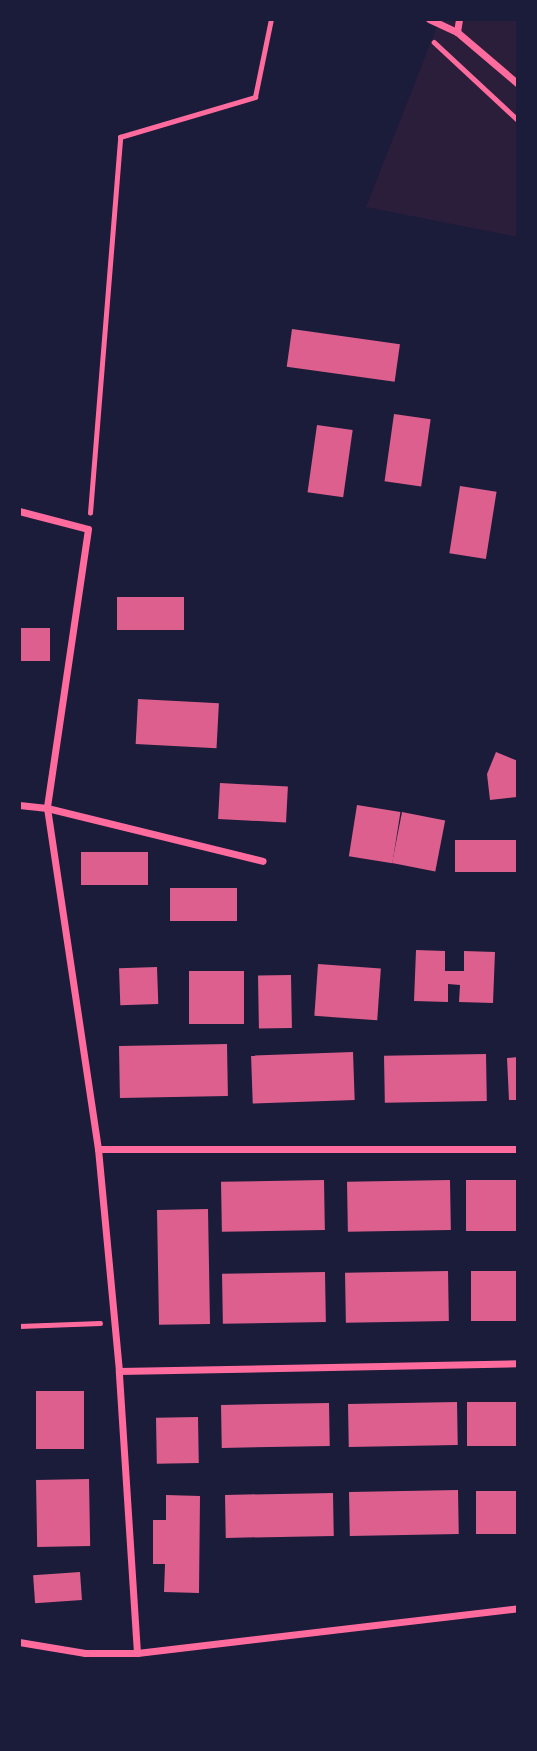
<!DOCTYPE html>
<html>
<head>
<meta charset="utf-8">
<style>
	body { margin:0 }
	#map { position:relative; width:537px; height:1751px; overflow:hidden; background:#1b1b3a; font-family:"Varela Round",sans-serif }
	div>[style] { position:absolute }
	[style*='--x'] { left:calc(var(--x)*1px); top:calc(var(--y)*1px); width:calc(var(--w)*1px); rotate:calc(var(--a)*1deg) }
	.green>* { inset:0; background:#2a1e3b }
	.building>* { inset:0; background:#dd5f8e; transform-origin:0 0 }
	.path>* { height:4.5px; margin:-2.25px; padding:0 2.25px; transform-origin:2.25px; border-radius:2.25px; background:#ff6b9d }
	.minor>* { height:7px; margin:-3.5px; padding:0 3.5px; transform-origin:3.5px; border-radius:3.5px; background:#ff6b9d }
	span { translate:-50% -50%; white-space:nowrap; text-align:center; line-height:1.15; -webkit-text-stroke:7px #1b1b3a; paint-order:stroke }
	.frame { position:absolute; inset:0; border:21px solid #1b1b3a; pointer-events:none }
</style>
</head>
<body>
<div id="map">
	<div class="green">
		<i style="clip-path:polygon(440px 19px,518px 19px,518px 237px,366px 207px)"></i>
	</div>
	<div class="building">
		<i style="left:292px;top:329px;width:109px;height:38px;rotate:8deg"></i>
		<i style="left:394px;top:414px;width:37px;height:68px;rotate:8deg"></i>
		<i style="left:317px;top:425px;width:36px;height:68px;rotate:8deg"></i>
		<i style="left:460px;top:486px;width:37px;height:68px;rotate:9deg"></i>
		<i style="left:184px;top:597px;width:33px;height:67px;rotate:90deg"></i>
		<i style="left:19px;top:628px;width:31px;height:33px"></i>
		<i style="left:138px;top:699px;width:81px;height:45px;rotate:3deg"></i>
		<i style="clip-path:polygon(496px 752px,518px 761px,517px 797px,490px 800px,487px 774px)"></i>
		<i style="left:220px;top:783px;width:68px;height:36px;rotate:3deg"></i>
		<i style="left:357px;top:805px;width:44px;height:52px;rotate:9deg"></i>
		<i style="left:402px;top:812px;width:44px;height:52px;rotate:11deg"></i>
		<i style="left:455px;top:840px;width:63px;height:32px"></i>
		<i style="left:148px;top:852px;width:33px;height:67px;rotate:90deg"></i>
		<i style="left:170px;top:888px;width:67px;height:33px"></i>
		<i style="clip-path:polygon(416px 950px,445px 951px,445px 971px,464px 971px,464px 951px,495px 952px,493px 1003px,459px 1002px,460px 985px,448px 984px,448px 1002px,414px 1001px)"></i>
		<i style="left:318px;top:964px;width:63px;height:52px;rotate:4deg"></i>
		<i style="left:157px;top:967px;width:37px;height:38px;rotate:88deg"></i>
		<i style="left:189px;top:971px;width:55px;height:53px"></i>
		<i style="left:291px;top:975px;width:53px;height:33px;rotate:89deg"></i>
		<i style="left:227px;top:1044px;width:52px;height:108px;rotate:89deg"></i>
		<i style="left:353px;top:1052px;width:48px;height:102px;rotate:88deg"></i>
		<i style="left:486px;top:1054px;width:47px;height:102px;rotate:89deg"></i>
		<i style="clip-path:polygon(518px 1057px,518px 1100px,509px 1100px,507px 1058px)"></i>
		<i style="left:324px;top:1180px;width:50px;height:103px;rotate:89deg"></i>
		<i style="left:450px;top:1180px;width:50px;height:103px;rotate:89deg"></i>
		<i style="left:466px;top:1180px;width:52px;height:51px"></i>
		<i style="left:208px;top:1209px;width:115px;height:51px;rotate:89deg"></i>
		<i style="left:448px;top:1271px;width:50px;height:103px;rotate:89deg"></i>
		<i style="left:518px;top:1271px;width:50px;height:47px;rotate:90deg"></i>
		<i style="left:325px;top:1272px;width:50px;height:103px;rotate:89deg"></i>
		<i style="left:36px;top:1391px;width:48px;height:58px"></i>
		<i style="left:457px;top:1402px;width:43px;height:109px;rotate:89deg"></i>
		<i style="left:518px;top:1402px;width:44px;height:51px;rotate:90deg"></i>
		<i style="left:329px;top:1403px;width:43px;height:108px;rotate:89deg"></i>
		<i style="left:198px;top:1417px;width:46px;height:42px;rotate:89deg"></i>
		<i style="left:89px;top:1479px;width:67px;height:53px;rotate:89deg"></i>
		<i style="left:458px;top:1490px;width:44px;height:109px;rotate:89deg"></i>
		<i style="left:518px;top:1491px;width:43px;height:42px;rotate:90deg"></i>
		<i style="left:333px;top:1493px;width:43px;height:108px;rotate:89deg"></i>
		<i style="clip-path:polygon(166px 1495px,200px 1496px,199px 1593px,164px 1592px,165px 1564px,153px 1564px,153px 1520px,166px 1520px)"></i>
		<i style="left:80px;top:1572px;width:28px;height:47px;rotate:86deg"></i>
	</div>
	<div class="path">
		<i style="--x:434;--y:42;--w:115;--a:42.9"></i>
		<i style="--x:90;--y:513;--w:377;--a:-85.4"></i>
		<i style="--x:120;--y:137;--w:141;--a:-16.5"></i>
		<i style="--x:255;--y:97;--w:80;--a:-78.4"></i>
		<i style="--x:19;--y:1326;--w:81;--a:-2.1"></i>
	</div>
	<div class="minor">
		<i style="--x:429;--y:19;--w:31;--a:25"></i>
		<i style="--x:457;--y:32;--w:80;--a:40.4"></i>
		<i style="--x:457;--y:32;--w:13;--a:-81"></i>
		<i style="--x:19;--y:511;--w:71;--a:14.6"></i>
		<i style="--x:88;--y:529;--w:282;--a:98.4"></i>
		<i style="--x:47;--y:808;--w:28;--a:-174"></i>
		<i style="--x:98;--y:1149;--w:420;--a:0"></i>
		<i style="--x:119;--y:1371;--w:399;--a:-1.1"></i>
		<i style="--x:19;--y:1642;--w:67;--a:9.5"></i>
		<i style="--x:85;--y:1653;--w:52;--a:0"></i>
		<i style="--x:137;--y:1653;--w:384;--a:-6.7"></i>
		<i style="--x:137;--y:1653;--w:283;--a:-93.7"></i>
		<i style="--x:119;--y:1371;--w:223;--a:-95.4"></i>
		<i style="--x:98;--y:1149;--w:345;--a:-98.5"></i>
		<i style="--x:47;--y:808;--w:222;--a:13.8"></i>
	</div>
	<div class="frame"></div>
</div>
</body>
</html>
